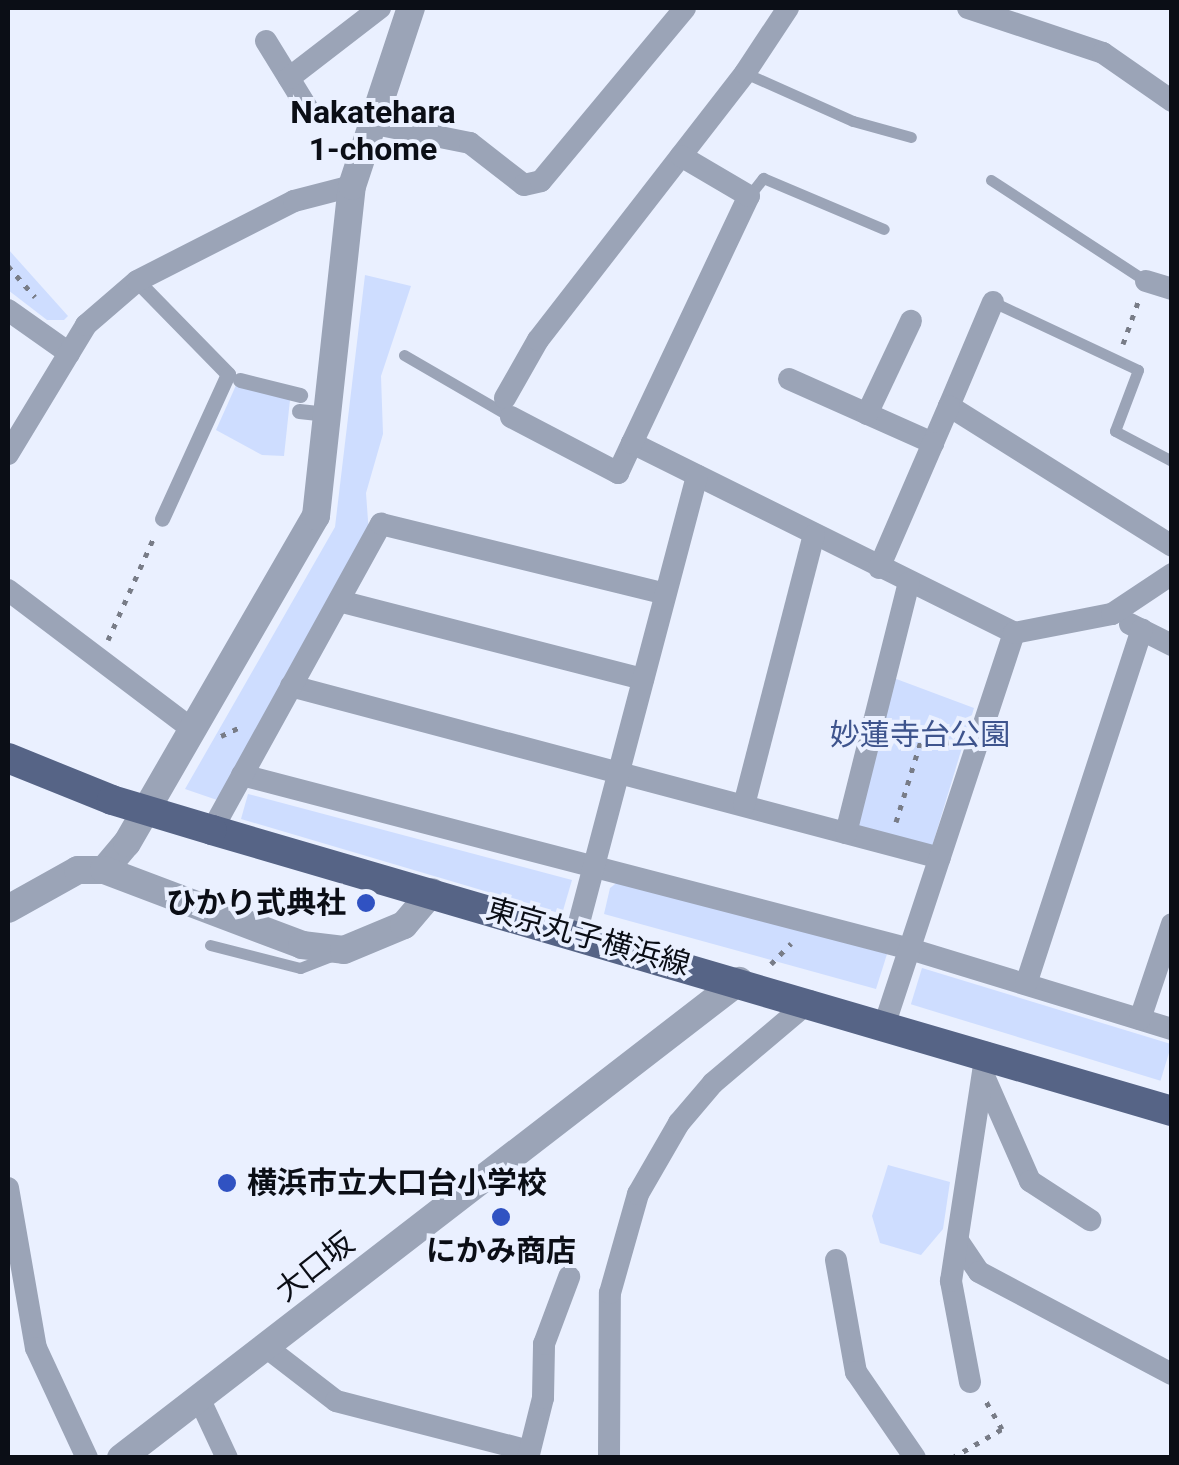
<!DOCTYPE html>
<html>
<head>
<meta charset="utf-8">
<style>
	body { margin:0 }
	#map { position:relative; width:1179px; height:1465px; overflow:hidden; background:#eaf0ff; font-family:Roboto,"Noto Sans JP",sans-serif }
	div>[style] { position:absolute }
	[style*='--x'] { left:calc(var(--x)*1px); top:calc(var(--y)*1px); width:calc(var(--w)*1px); rotate:calc(var(--a)*1deg) }
	.green>* { inset:0; background:#ceddff; transform-origin:0 0 }
	.path>* { height:5px; margin-top:-2.5px; transform-origin:0; background:repeating-linear-gradient(90deg,#787c87 0 5px,transparent 0 13px) }
	.service>* { height:11px; margin:-5.5px; padding:0 5.5px; transform-origin:5.5px; border-radius:5.5px; background:#9ba4b7 }
	.pedestrian>* { height:15px; margin:-7.5px; padding:0 7.5px; transform-origin:7.5px; border-radius:7.5px; background:#9ba4b7 }
	.minor>* { height:22px; margin:-11px; padding:0 11px; transform-origin:11px; border-radius:11px; background:#9ba4b7 }
	.tertiary>* { height:28px; margin:-14px; padding:0 14px; transform-origin:14px; border-radius:14px; background:#9ba4b7 }
	.primary>* { height:30px; margin:-15px; padding:0 15px; transform-origin:15px; border-radius:15px; background:#566486 }
	.primary-bridge>* { height:30px; margin:-15px; padding:0 15px; transform-origin:15px; border-radius:15px; background:#566486 }
	.dots>* { width:28px; height:28px; translate:-50% -50%; box-sizing:border-box; border:5px solid #eaf0ff; border-radius:50% }
	span { translate:-50% -50%; white-space:nowrap; text-align:center; line-height:1.15; -webkit-text-stroke:8px #eaf0ff; paint-order:stroke }
	.park-label { font-size:30px; color:#3e548d }
	.poi-label { font-size:30px; color:#0b0e16; font-weight:700 }
	.right { translate:-100% -50%; text-align:right }
	.left { translate:0 -50%; text-align:left }
	.street-label { font-size:30px; color:#0b0e16 }
	.neighbourhood-label { font-size:32px; color:#0b0e16; font-weight:700 }
	.frame { position:absolute; inset:0; border:10px solid #0b0e16; pointer-events:none }
</style>
</head>
<body>
<div id="map">
	<div class="green">
		<i style="clip-path:polygon(8px 249px,68px 316px,64px 320px,47px 320px,8px 290px)"></i>
		<i style="clip-path:polygon(365px 275px,411px 286px,381px 376px,383px 434px,366px 493px,369px 534px,220px 801px,185px 789px,335px 527px)"></i>
		<i style="clip-path:polygon(237px 383px,290px 400px,284px 456px,262px 455px,216px 430px)"></i>
		<i style="clip-path:polygon(891px 677px,974px 708px,931px 850px,853px 830px)"></i>
		<i style="clip-path:polygon(248px 794px,572px 880px,562px 914px,241px 819px)"></i>
		<i style="clip-path:polygon(619px 881px,887px 954px,876px 989px,604px 914px,610px 888px)"></i>
		<i style="left:922px;top:968px;width:261px;height:38px;rotate:17deg"></i>
		<i style="clip-path:polygon(888px 1165px,950px 1182px,943px 1229px,921px 1255px,880px 1243px,872px 1216px)"></i>
	</div>
	<div class="path">
		<i style="--x:8;--y:266;--w:41;--a:48.9"></i>
		<i style="--x:1123;--y:344;--w:45;--a:-70.3"></i>
		<i style="--x:108;--y:640;--w:115;--a:-65.9"></i>
		<i style="--x:221;--y:736;--w:23;--a:-25"></i>
		<i style="--x:896;--y:822;--w:92;--a:-72.9"></i>
		<i style="--x:923;--y:734;--w:32;--a:18"></i>
		<i style="--x:771;--y:964;--w:29;--a:-46"></i>
		<i style="--x:952;--y:1458;--w:58;--a:-30.1"></i>
		<i style="--x:1002;--y:1429;--w:34;--a:-120"></i>
	</div>
	<div class="service">
		<i style="--x:745;--y:73;--w:118;--a:24"></i>
		<i style="--x:853;--y:121;--w:60;--a:15.4"></i>
		<i style="--x:991;--y:180;--w:185;--a:33.1"></i>
		<i style="--x:749;--y:196;--w:23;--a:-52"></i>
		<i style="--x:763;--y:178;--w:131;--a:22.9"></i>
		<i style="--x:993;--y:302;--w:160;--a:25.1"></i>
		<i style="--x:1138;--y:370;--w:65;--a:110.7"></i>
		<i style="--x:1115;--y:431;--w:64;--a:27.8"></i>
		<i style="--x:404;--y:355;--w:124;--a:30.1"></i>
		<i style="--x:210;--y:945;--w:93;--a:14.3"></i>
		<i style="--x:300;--y:968;--w:33;--a:-21"></i>
	</div>
	<div class="pedestrian">
		<i style="--x:137;--y:281;--w:130;--a:45.6"></i>
		<i style="--x:228;--y:374;--w:159;--a:114.5"></i>
		<i style="--x:240;--y:380;--w:62;--a:14"></i>
		<i style="--x:299;--y:411;--w:28;--a:6"></i>
	</div>
	<div class="minor">
		<i style="--x:968;--y:8;--w:142;--a:18.4"></i>
		<i style="--x:1103;--y:53;--w:84;--a:34.8"></i>
		<i style="--x:266;--y:41;--w:82;--a:58.4"></i>
		<i style="--x:289;--y:78;--w:115;--a:-37.6"></i>
		<i style="--x:370;--y:123;--w:102;--a:11.3"></i>
		<i style="--x:470;--y:143;--w:68;--a:37.9"></i>
		<i style="--x:524;--y:185;--w:17;--a:-13"></i>
		<i style="--x:541;--y:181;--w:225;--a:-50.2"></i>
		<i style="--x:1146;--y:281;--w:27;--a:17"></i>
		<i style="--x:993;--y:302;--w:113;--a:112.9"></i>
		<i style="--x:949;--y:406;--w:263;--a:32.1"></i>
		<i style="--x:8;--y:310;--w:75;--a:35.2"></i>
		<i style="--x:789;--y:379;--w:158;--a:24"></i>
		<i style="--x:933;--y:443;--w:40;--a:-66.6"></i>
		<i style="--x:505;--y:398;--w:67;--a:-60.4"></i>
		<i style="--x:538;--y:340;--w:338;--a:-52.2"></i>
		<i style="--x:745;--y:73;--w:78;--a:-56.5"></i>
		<i style="--x:867;--y:414;--w:103;--a:-64.7"></i>
		<i style="--x:511;--y:417;--w:121;--a:27.6"></i>
		<i style="--x:618;--y:473;--w:33;--a:-65"></i>
		<i style="--x:632;--y:443;--w:427;--a:26.4"></i>
		<i style="--x:632;--y:443;--w:273;--a:-64.7"></i>
		<i style="--x:749;--y:196;--w:79;--a:-149.5"></i>
		<i style="--x:8;--y:454;--w:151;--a:-58.8"></i>
		<i style="--x:86;--y:325;--w:67;--a:-40.8"></i>
		<i style="--x:137;--y:281;--w:176;--a:-27"></i>
		<i style="--x:294;--y:201;--w:60;--a:-14.5"></i>
		<i style="--x:879;--y:568;--w:136;--a:-66.6"></i>
		<i style="--x:8;--y:590;--w:231;--a:37.1"></i>
		<i style="--x:339;--y:601;--w:314;--a:14.4"></i>
		<i style="--x:1130;--y:624;--w:47;--a:26.6"></i>
		<i style="--x:291;--y:686;--w:671;--a:14.84"></i>
		<i style="--x:242;--y:775;--w:690;--a:14.6"></i>
		<i style="--x:910;--y:949;--w:274;--a:17"></i>
		<i style="--x:744;--y:805;--w:279;--a:-75.5"></i>
		<i style="--x:212;--y:830;--w:350;--a:-61.1"></i>
		<i style="--x:381;--y:524;--w:292;--a:13.8"></i>
		<i style="--x:846;--y:833;--w:258;--a:-75.9"></i>
		<i style="--x:576;--y:934;--w:474;--a:-75.2"></i>
		<i style="--x:1026;--y:984;--w:373;--a:-71.9"></i>
		<i style="--x:1140;--y:1019;--w:100;--a:-71.4"></i>
		<i style="--x:885;--y:1023;--w:411;--a:-71.7"></i>
		<i style="--x:1014;--y:633;--w:100;--a:-11"></i>
		<i style="--x:1112;--y:614;--w:72;--a:-33.7"></i>
		<i style="--x:983;--y:1074;--w:117;--a:66.3"></i>
		<i style="--x:1030;--y:1181;--w:72;--a:33"></i>
		<i style="--x:8;--y:1188;--w:162;--a:80.1"></i>
		<i style="--x:36;--y:1348;--w:121;--a:65.1"></i>
		<i style="--x:958;--y:1241;--w:37;--a:56"></i>
		<i style="--x:979;--y:1272;--w:218;--a:27.9"></i>
		<i style="--x:836;--y:1260;--w:114;--a:79.9"></i>
		<i style="--x:856;--y:1372;--w:104;--a:55.5"></i>
		<i style="--x:266;--y:1347;--w:88;--a:37.6"></i>
		<i style="--x:336;--y:1401;--w:199;--a:14.5"></i>
		<i style="--x:970;--y:1382;--w:103;--a:-100.7"></i>
		<i style="--x:951;--y:1281;--w:231;--a:-81.3"></i>
		<i style="--x:199;--y:1398;--w:66;--a:65"></i>
		<i style="--x:528;--y:1458;--w:62;--a:-76"></i>
		<i style="--x:543;--y:1398;--w:54;--a:-88.9"></i>
		<i style="--x:544;--y:1344;--w:72;--a:-69.5"></i>
		<i style="--x:609;--y:1458;--w:165;--a:-89.7"></i>
		<i style="--x:610;--y:1293;--w:103;--a:-74.2"></i>
		<i style="--x:638;--y:1194;--w:82;--a:-60"></i>
		<i style="--x:679;--y:1123;--w:52;--a:-49.6"></i>
		<i style="--x:713;--y:1083;--w:127;--a:-40.2"></i>
	</div>
	<div class="tertiary">
		<i style="--x:104;--y:870;--w:35;--a:-50"></i>
		<i style="--x:127;--y:843;--w:378;--a:-60"></i>
		<i style="--x:316;--y:516;--w:332;--a:-83.8"></i>
		<i style="--x:352;--y:186;--w:188;--a:-71.7"></i>
		<i style="--x:8;--y:909;--w:80;--a:-29.1"></i>
		<i style="--x:78;--y:870;--w:26;--a:0"></i>
		<i style="--x:104;--y:870;--w:212;--a:20.7"></i>
		<i style="--x:302;--y:945;--w:42;--a:6.8"></i>
		<i style="--x:344;--y:950;--w:65;--a:-22.6"></i>
		<i style="--x:404;--y:925;--w:43;--a:-49.7"></i>
		<i style="--x:121;--y:1458;--w:781;--a:-37.66"></i>
	</div>
	<div class="primary">
		<i style="--x:8;--y:758;--w:112;--a:22"></i>
		<i style="--x:212;--y:830;--w:1000;--a:16.32"></i>
	</div>
	<div class="primary-bridge">
		<i style="--x:112;--y:800;--w:104;--a:16.7"></i>
	</div>
	<div class="dots">
		<i style="left:366px;top:903px;background:#3052c2"></i>
		<i style="left:227px;top:1183px;background:#3052c2"></i>
		<i style="left:501px;top:1217px;background:#3052c2"></i>
	</div>
	<div class="park-label">
		<span style="left:920px;top:735px">妙蓮寺台公園</span>
	</div>
	<div class="poi-label">
		<span class="right" style="left:346px;top:903px">ひかり式典社</span>
		<span class="left" style="left:247px;top:1183px">横浜市立大口台小学校</span>
		<span style="left:501px;top:1251px">にかみ商店</span>
	</div>
	<div class="street-label">
		<span style="left:588px;top:937px;rotate:16deg">東京丸子横浜線</span>
		<span style="left:315px;top:1267px;rotate:-38deg">大口坂</span>
	</div>
	<div class="neighbourhood-label">
		<span style="left:373px;top:131px">Nakatehara<br>1-chome</span>
	</div>
	<div class="frame"></div>
</div>
</body>
</html>
